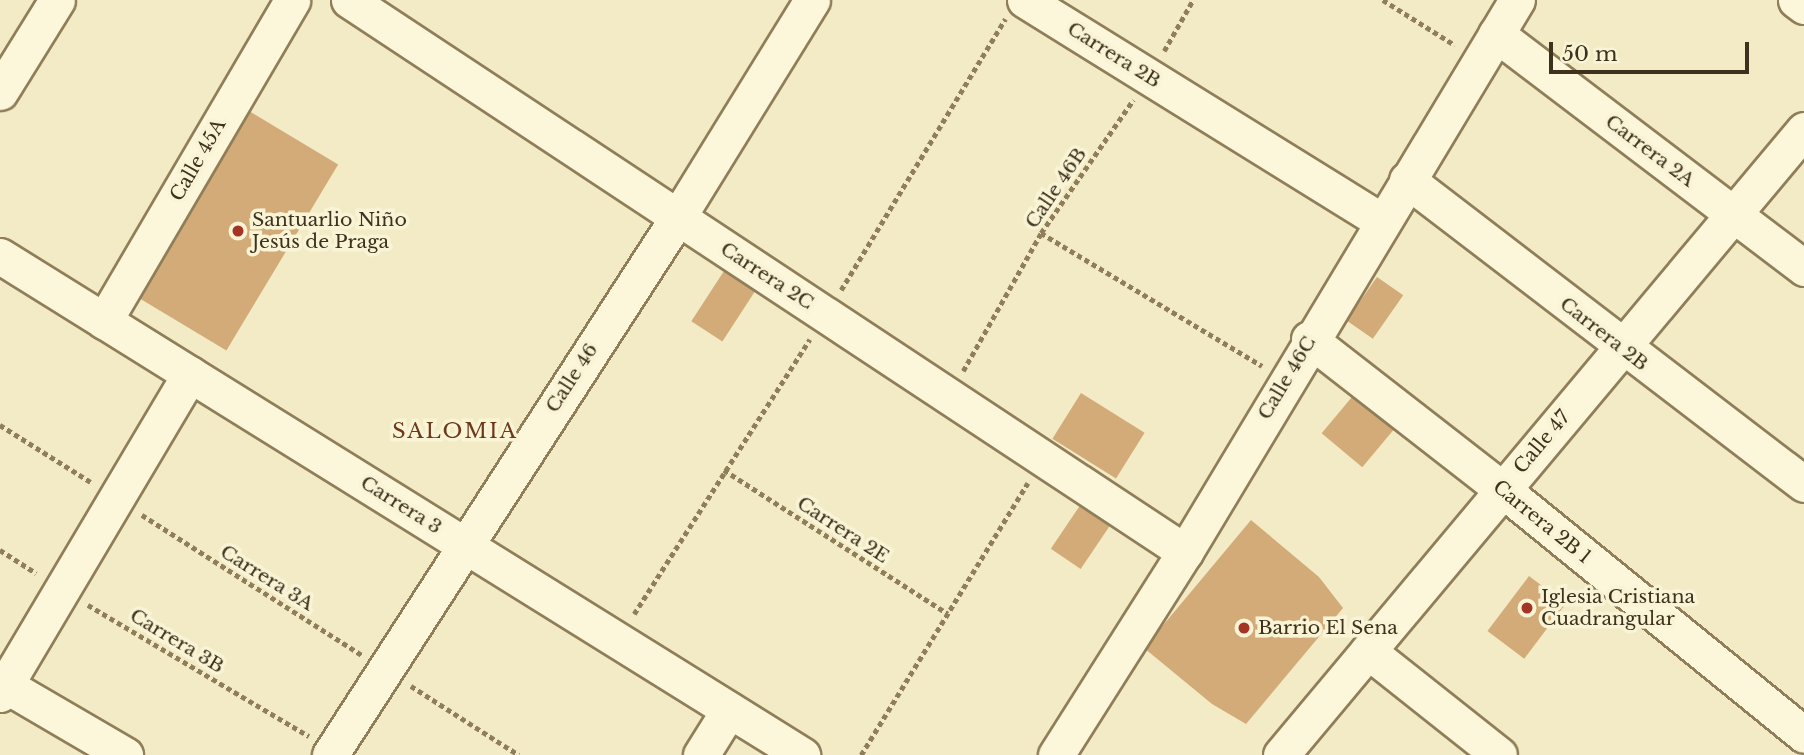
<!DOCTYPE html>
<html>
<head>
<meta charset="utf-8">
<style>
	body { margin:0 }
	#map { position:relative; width:1804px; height:755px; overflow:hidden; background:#f2ebc6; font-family:"Libre Baskerville",serif }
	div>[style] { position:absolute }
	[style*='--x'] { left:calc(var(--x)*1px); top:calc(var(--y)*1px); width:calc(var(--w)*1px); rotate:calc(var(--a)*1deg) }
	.building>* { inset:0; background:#d3ab78; transform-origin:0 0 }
	.path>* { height:4.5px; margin-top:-2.25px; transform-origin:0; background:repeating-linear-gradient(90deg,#8f7e59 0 5px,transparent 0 8.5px) }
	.roads { filter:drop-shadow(2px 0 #8f7e59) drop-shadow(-2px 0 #8f7e59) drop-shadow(0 2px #8f7e59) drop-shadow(0 -2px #8f7e59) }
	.minor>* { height:35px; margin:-17.5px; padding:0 17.5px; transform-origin:17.5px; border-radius:17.5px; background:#fcf6da }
	.dots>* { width:19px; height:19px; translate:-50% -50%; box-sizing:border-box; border:4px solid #f9f4d6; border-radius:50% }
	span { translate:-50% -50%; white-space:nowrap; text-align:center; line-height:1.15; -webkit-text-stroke:7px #f9f4d6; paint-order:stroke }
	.street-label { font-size:19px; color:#3e321e }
	.poi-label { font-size:19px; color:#3e321e }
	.left { translate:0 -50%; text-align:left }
	.neighbourhood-label { font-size:21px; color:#6f381a; letter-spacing:2px }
	.scale { position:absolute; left:1549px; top:42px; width:200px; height:32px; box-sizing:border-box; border:4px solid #3e321e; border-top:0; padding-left:9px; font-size:21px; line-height:24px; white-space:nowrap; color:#3e321e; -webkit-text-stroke:5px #f9f4d6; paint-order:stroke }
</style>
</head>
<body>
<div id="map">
	<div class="building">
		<i style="left:249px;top:111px;width:104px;height:217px;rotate:31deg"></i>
		<i style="left:724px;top:271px;width:37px;height:60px;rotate:33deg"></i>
		<i style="left:1377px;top:277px;width:32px;height:53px;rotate:35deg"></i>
		<i style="left:1357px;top:391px;width:53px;height:55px;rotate:40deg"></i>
		<i style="left:1081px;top:393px;width:75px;height:54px;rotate:32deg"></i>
		<i style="left:1081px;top:504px;width:36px;height:54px;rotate:34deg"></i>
		<i style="clip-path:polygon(1251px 520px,1319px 577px,1343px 608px,1246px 724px,1212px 704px,1144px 648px)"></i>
		<i style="left:1529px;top:576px;width:46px;height:69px;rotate:37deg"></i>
	</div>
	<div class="path">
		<i style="--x:1383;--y:0;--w:85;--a:32"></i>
		<i style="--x:1164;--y:51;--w:59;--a:-60.4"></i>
		<i style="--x:1041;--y:233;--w:258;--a:31"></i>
		<i style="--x:841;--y:290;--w:317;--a:-58.8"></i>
		<i style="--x:963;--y:371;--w:159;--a:-60.5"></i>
		<i style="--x:1041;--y:233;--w:162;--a:-55.3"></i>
		<i style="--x:0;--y:425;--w:107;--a:32.1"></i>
		<i style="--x:724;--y:470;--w:266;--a:32.7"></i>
		<i style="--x:142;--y:515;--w:261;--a:32.5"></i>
		<i style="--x:0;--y:550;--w:43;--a:32.6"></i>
		<i style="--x:88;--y:605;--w:257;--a:30.7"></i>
		<i style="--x:634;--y:614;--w:326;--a:-57.4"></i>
		<i style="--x:411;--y:686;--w:128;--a:32.6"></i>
		<i style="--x:861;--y:755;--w:319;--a:-58.5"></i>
	</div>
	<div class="roads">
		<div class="minor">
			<i style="--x:349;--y:0;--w:1002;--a:33.44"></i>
			<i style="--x:1025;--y:0;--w:420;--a:31.8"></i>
			<i style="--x:1796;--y:0;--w:10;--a:37"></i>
			<i style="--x:1496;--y:34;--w:387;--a:37.2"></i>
			<i style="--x:0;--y:92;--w:108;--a:-58.2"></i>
			<i style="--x:1407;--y:180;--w:500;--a:37.44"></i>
			<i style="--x:0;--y:256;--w:945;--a:31.89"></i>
			<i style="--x:104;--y:321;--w:372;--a:-59.6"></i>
			<i style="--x:1309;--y:339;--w:246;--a:37.9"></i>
			<i style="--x:1503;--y:490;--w:388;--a:39.1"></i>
			<i style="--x:1368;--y:651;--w:167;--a:38.4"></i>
			<i style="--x:0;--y:682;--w:145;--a:30.3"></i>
			<i style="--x:0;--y:694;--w:372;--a:-59.3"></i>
			<i style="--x:330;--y:755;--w:641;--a:-57.1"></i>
			<i style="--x:678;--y:217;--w:255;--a:-58.3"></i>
			<i style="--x:701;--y:755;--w:53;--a:-58.1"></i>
			<i style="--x:1056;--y:755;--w:241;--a:-57.6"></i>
			<i style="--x:1185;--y:552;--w:644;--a:-58.98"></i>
			<i style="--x:1281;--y:755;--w:815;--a:-50.08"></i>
		</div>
	</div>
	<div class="dots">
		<i style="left:238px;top:231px;background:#a43524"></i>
		<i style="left:1527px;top:608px;background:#a43524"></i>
		<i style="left:1244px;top:628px;background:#a43524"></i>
	</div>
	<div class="street-label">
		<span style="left:1114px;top:55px;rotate:32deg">Carrera 2B</span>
		<span style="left:1650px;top:151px;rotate:37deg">Carrera 2A</span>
		<span style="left:198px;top:160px;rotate:-60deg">Calle 45A</span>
		<span style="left:1056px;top:188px;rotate:-56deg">Calle 46B</span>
		<span style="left:767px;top:276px;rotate:33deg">Carrera 2C</span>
		<span style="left:1604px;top:334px;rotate:38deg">Carrera 2B</span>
		<span style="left:572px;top:378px;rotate:-57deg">Calle 46</span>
		<span style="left:1287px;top:378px;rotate:-59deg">Calle 46C</span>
		<span style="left:1542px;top:442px;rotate:-50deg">Calle 47</span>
		<span style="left:401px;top:505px;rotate:32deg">Carrera 3</span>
		<span style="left:1542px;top:522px;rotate:39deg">Carrera 2B 1</span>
		<span style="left:843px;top:530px;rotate:33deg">Carrera 2E</span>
		<span style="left:267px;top:578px;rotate:32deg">Carrera 3A</span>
		<span style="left:177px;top:641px;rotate:31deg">Carrera 3B</span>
	</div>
	<div class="poi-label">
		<span class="left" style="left:252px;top:231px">Santuarlio Niño<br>Jesús de Praga</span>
		<span class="left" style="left:1541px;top:608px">Iglesia Cristiana<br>Cuadrangular</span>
		<span class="left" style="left:1258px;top:628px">Barrio El Sena</span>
	</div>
	<div class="neighbourhood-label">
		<span style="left:455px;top:431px">SALOMIA</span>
	</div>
	<div class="scale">50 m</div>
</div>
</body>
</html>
